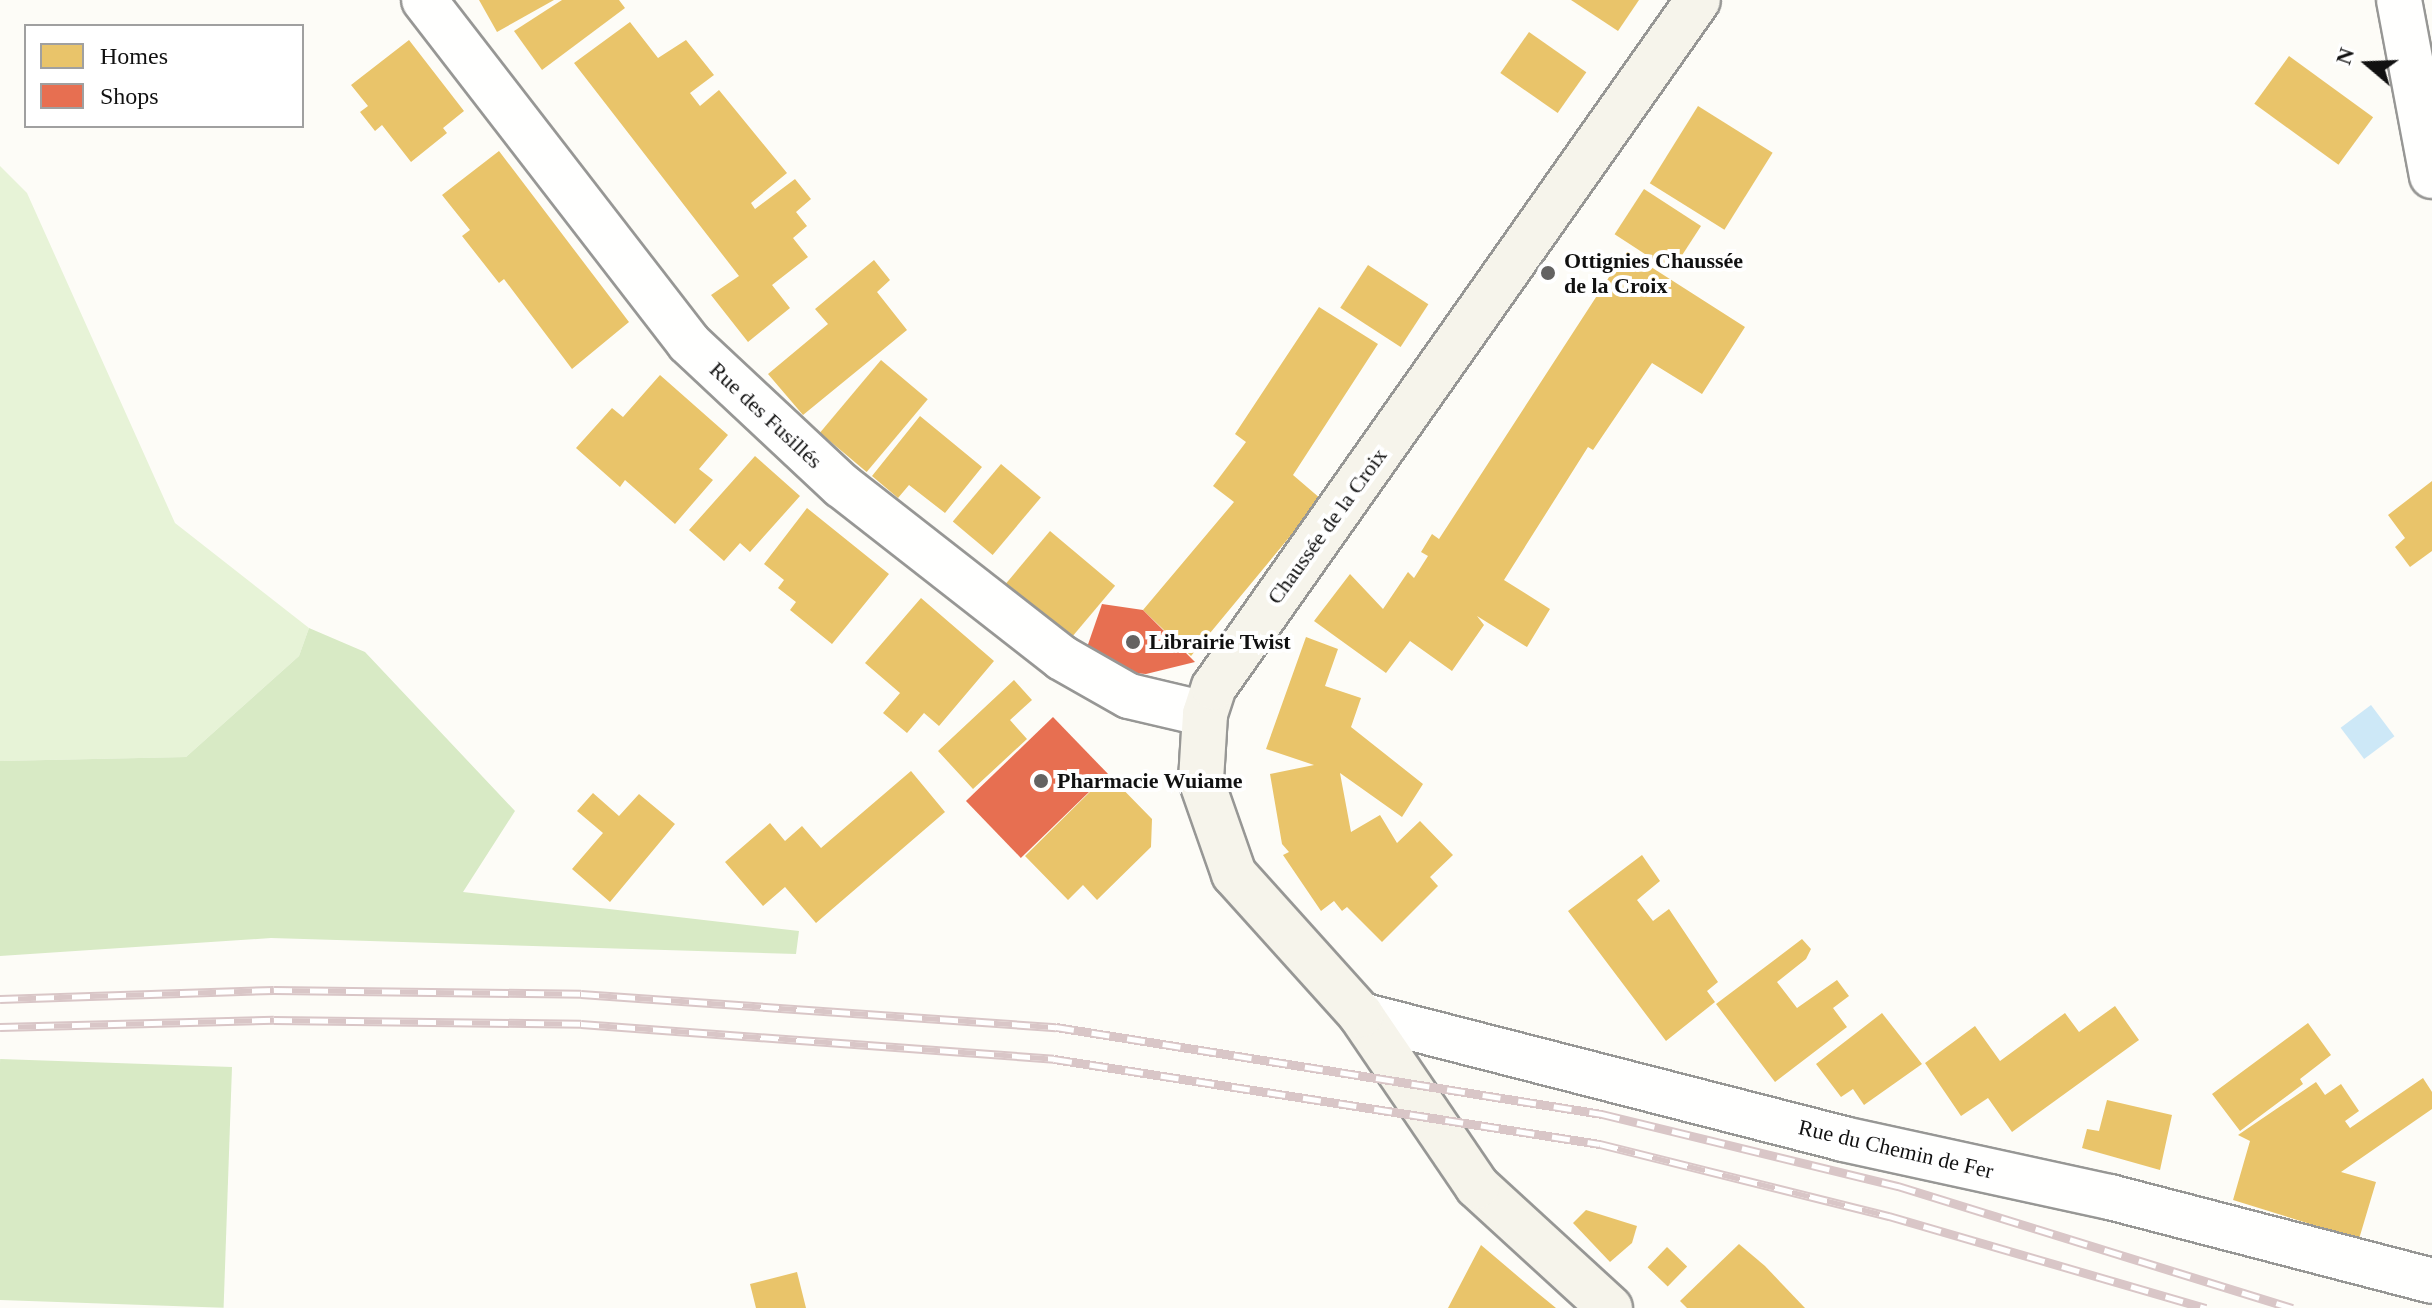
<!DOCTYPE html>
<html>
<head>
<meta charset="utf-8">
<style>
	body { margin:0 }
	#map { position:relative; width:2432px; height:1308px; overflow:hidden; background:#fdfcf7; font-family:Georgia,serif }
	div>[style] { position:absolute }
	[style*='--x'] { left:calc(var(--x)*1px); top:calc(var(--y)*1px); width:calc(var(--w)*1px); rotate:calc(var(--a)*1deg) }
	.green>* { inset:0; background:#e7f3d7 }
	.forest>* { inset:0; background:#d8eac5; transform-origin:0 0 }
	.water>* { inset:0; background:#cde8f7; transform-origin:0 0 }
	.homes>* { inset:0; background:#e9c46a; transform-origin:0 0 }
	.shops>* { inset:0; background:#e76f51; transform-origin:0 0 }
	.roads { filter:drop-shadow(2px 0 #979795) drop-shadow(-2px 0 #979795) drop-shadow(0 2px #979795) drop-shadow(0 -2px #979795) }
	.minor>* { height:44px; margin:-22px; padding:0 22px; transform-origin:22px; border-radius:22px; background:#fffffe }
	.tertiary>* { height:44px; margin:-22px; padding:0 22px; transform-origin:22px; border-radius:22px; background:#fffffe }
	.secondary>* { height:44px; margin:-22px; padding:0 22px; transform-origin:22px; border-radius:22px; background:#f6f4eb }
	.rail>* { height:9px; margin-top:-4.5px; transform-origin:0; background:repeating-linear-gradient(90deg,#fff 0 18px,#d9c6c7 0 36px); box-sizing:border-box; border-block:2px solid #d9c6c7 }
	.dots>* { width:22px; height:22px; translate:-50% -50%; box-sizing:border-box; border:4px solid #fff; border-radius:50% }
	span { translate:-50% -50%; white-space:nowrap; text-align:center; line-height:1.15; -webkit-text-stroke:8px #fff; paint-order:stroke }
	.poi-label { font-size:22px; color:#111; font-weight:700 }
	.left { translate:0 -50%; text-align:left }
	.street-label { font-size:22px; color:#111 }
	.legend { position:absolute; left:24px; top:24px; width:280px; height:104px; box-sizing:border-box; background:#fff; border:2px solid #a0a0a0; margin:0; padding:10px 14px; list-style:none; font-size:24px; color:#111 }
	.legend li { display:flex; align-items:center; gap:16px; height:40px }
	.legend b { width:40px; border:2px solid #a0a0a0 }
	.north { position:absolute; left:2328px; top:24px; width:80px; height:80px; -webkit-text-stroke:6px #fff; paint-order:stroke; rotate:289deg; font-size:22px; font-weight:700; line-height:32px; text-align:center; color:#111 }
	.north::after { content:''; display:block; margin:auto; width:28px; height:36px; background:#111; clip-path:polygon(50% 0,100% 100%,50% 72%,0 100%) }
</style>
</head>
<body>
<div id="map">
	<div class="green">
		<i style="clip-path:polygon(0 166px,27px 193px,175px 523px,309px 628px,299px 656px,186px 757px,0 761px)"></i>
	</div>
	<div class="forest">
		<i style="clip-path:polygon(309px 628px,365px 652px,515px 811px,463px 892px,799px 931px,796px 954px,271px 938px,0 956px,0 761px,186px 757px,299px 656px)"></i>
		<i style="left:232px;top:1067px;width:241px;height:232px;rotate:92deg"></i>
	</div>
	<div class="water">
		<i style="left:2371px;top:705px;width:39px;height:38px;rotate:53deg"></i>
	</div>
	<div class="homes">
		<i style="clip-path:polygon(479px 0,554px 0,497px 32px)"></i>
		<i style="clip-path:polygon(562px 0,619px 0,625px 8px,542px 70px,514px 31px)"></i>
		<i style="clip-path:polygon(1571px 0,1639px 0,1618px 31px)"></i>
		<i style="clip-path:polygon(630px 22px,658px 58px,686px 40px,714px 75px,690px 93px,700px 106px,719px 90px,787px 173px,751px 203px,755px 209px,795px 179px,811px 199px,796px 212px,807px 226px,793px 238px,808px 257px,772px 285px,790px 308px,748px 342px,711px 295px,739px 276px,574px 63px)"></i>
		<i style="left:1529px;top:32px;width:70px;height:50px;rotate:35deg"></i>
		<i style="clip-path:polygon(409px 40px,464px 111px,443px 128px,447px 133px,411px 162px,382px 125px,375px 131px,360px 112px,368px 106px,351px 85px)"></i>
		<i style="left:2289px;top:56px;width:104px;height:59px;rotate:36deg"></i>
		<i style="left:1698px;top:106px;width:88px;height:91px;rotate:32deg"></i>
		<i style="clip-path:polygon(499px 151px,629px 322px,572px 369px,504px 279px,499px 283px,462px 236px,470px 230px,442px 195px)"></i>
		<i style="left:1644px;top:189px;width:68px;height:54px;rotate:33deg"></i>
		<i style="clip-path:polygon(1626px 251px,1745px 327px,1702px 394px,1652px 363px,1593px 450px,1588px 447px,1504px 580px,1550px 609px,1527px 647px,1477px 616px,1484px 625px,1452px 671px,1410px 641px,1386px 673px,1314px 621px,1350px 574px,1383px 609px,1408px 572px,1414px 578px,1428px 556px,1421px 552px,1432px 534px,1439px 539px)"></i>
		<i style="clip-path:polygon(874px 260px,890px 280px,877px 292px,907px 330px,803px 415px,768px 374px,828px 324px,815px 309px)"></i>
		<i style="left:1368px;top:265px;width:72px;height:51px;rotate:33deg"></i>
		<i style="clip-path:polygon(1319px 307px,1378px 344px,1293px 475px,1321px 499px,1191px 656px,1143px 610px,1234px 502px,1213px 486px,1246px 442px,1235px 434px)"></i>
		<i style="left:881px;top:360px;width:61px;height:95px;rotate:40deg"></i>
		<i style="clip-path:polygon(660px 375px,728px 435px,699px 469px,713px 480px,675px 524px,625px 480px,620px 487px,576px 448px,612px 408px,623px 417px)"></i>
		<i style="clip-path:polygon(920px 416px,982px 467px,945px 513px,909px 485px,898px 498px,872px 476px)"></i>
		<i style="clip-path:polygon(755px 456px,800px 496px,750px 552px,740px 543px,724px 561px,689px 530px)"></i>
		<i style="left:1001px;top:464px;width:52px;height:75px;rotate:40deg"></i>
		<i style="clip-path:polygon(2432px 481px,2432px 551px,2410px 567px,2395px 547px,2405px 538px,2388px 515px)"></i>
		<i style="clip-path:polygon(807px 508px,889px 574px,832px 644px,790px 610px,796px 602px,778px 588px,784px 580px,764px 564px)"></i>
		<i style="left:1050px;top:531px;width:85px;height:74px;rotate:40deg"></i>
		<i style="clip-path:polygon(921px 598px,994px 661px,939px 726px,924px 713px,907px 733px,883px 713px,900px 693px,865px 663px)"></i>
		<i style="clip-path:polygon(1306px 637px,1338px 649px,1325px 686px,1361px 698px,1351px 727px,1423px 784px,1402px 817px,1340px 773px,1351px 832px,1380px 815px,1397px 843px,1420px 821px,1453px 855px,1430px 877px,1438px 886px,1382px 942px,1347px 907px,1342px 911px,1334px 901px,1321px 911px,1283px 855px,1289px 852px,1282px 844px,1270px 774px,1314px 765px,1266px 749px)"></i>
		<i style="clip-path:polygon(1014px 680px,1032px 700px,1010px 720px,1027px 739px,973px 789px,938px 751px)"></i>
		<i style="clip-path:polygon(911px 771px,945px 812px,816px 923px,785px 887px,763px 906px,725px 862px,770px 823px,785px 841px,802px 826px,821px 848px)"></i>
		<i style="clip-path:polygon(1108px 774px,1152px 819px,1151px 847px,1097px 900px,1083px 885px,1068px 900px,1025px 856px)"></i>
		<i style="clip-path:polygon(593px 793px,619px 816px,639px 794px,675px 824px,610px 902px,572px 869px,603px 833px,577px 811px)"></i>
		<i style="clip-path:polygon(1642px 855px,1660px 881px,1637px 900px,1653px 921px,1669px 909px,1718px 982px,1707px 991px,1715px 1002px,1666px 1041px,1568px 911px)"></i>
		<i style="clip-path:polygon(1802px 939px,1811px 949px,1806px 959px,1777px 982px,1797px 1008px,1837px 980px,1849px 996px,1833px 1008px,1847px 1027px,1775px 1082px,1716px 1004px)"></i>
		<i style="clip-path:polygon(2115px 1006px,2139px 1040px,2012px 1132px,1988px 1098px,1961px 1116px,1925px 1063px,1975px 1026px,2000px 1061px,2065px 1013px,2079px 1032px)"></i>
		<i style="clip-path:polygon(1882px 1013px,1922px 1064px,1864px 1105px,1853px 1089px,1841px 1097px,1816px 1064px)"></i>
		<i style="clip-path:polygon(2308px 1023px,2331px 1055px,2300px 1079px,2303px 1084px,2240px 1131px,2212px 1094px)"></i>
		<i style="clip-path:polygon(2423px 1078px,2432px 1092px,2432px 1109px,2341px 1172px,2376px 1182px,2359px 1239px,2233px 1200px,2250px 1141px,2238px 1135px,2316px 1082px,2325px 1095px,2341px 1084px,2359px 1111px,2345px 1121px,2350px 1128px)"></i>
		<i style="clip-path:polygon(2107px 1100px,2172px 1115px,2160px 1170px,2082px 1148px,2087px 1129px,2099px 1131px)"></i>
		<i style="clip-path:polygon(1586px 1210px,1637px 1226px,1632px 1243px,1610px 1262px,1573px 1223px)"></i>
		<i style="clip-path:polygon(1739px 1244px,1765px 1266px,1805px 1308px,1687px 1308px,1680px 1301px)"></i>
		<i style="clip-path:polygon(1481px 1245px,1534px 1290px,1556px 1308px,1448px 1308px)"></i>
		<i style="left:1667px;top:1247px;width:28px;height:28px;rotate:44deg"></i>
		<i style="clip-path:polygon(797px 1272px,806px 1308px,756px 1308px,750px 1284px)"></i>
	</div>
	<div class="shops">
		<i style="clip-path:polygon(1102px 604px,1143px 610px,1195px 662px,1146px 674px,1122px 672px,1084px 656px)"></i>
		<i style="left:1053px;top:717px;width:79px;height:121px;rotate:46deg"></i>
	</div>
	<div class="roads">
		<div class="minor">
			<i style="--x:2399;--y:0;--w:179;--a:79.4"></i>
			<i style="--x:1361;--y:1015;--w:498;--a:14.4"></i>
			<i style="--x:1843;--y:1139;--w:273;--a:12.3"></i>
			<i style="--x:2110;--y:1197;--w:333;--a:14.6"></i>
		</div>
		<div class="tertiary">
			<i style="--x:424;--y:0;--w:433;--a:52.3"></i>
			<i style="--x:689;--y:343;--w:209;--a:43.1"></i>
			<i style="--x:842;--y:486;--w:279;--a:38"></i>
			<i style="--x:1062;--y:658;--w:77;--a:29.6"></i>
			<i style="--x:1129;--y:696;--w:78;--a:13.3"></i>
		</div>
		<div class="secondary">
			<i style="--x:1610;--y:1308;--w:180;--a:-137.5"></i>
			<i style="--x:1477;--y:1186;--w:207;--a:-124.2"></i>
			<i style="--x:1361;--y:1015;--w:190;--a:-132"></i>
			<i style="--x:1234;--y:874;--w:100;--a:-109.3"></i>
			<i style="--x:1201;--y:780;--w:66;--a:-86.5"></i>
			<i style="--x:1205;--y:714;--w:28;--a:-72"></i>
			<i style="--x:1214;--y:687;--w:840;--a:-54.83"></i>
		</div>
	</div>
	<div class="rail">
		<i style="--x:0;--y:999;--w:274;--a:-1.9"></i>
		<i style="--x:274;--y:990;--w:307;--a:0.7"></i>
		<i style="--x:581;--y:994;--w:476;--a:4"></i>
		<i style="--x:1056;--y:1027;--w:553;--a:9.05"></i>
		<i style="--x:1602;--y:1114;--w:305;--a:13.7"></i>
		<i style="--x:1898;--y:1186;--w:413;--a:17.2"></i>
		<i style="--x:0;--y:1027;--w:274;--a:-1.5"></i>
		<i style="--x:274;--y:1020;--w:307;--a:0.7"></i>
		<i style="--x:581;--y:1024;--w:474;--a:4.2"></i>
		<i style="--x:1054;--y:1059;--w:553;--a:8.85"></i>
		<i style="--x:1600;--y:1144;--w:298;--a:14"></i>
		<i style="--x:1889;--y:1216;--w:330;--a:16.2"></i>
	</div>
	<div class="dots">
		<i style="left:1548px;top:273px;background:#646362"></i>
		<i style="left:1133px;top:642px;background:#646362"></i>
		<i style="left:1041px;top:781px;background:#646362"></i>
	</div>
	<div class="poi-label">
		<span class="left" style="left:1564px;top:273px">Ottignies Chaussée<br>de la Croix</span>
		<span class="left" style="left:1149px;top:642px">Librairie Twist</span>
		<span class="left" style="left:1057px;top:781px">Pharmacie Wuiame</span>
	</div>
	<div class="street-label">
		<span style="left:766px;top:415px;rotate:43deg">Rue des Fusillés</span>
		<span style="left:1327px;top:526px;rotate:-54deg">Chaussée de la Croix</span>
		<span style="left:1896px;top:1149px;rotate:13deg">Rue du Chemin de Fer</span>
	</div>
	<ul class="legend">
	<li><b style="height:22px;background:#e9c46a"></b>Homes</li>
	<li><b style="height:22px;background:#e76f51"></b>Shops</li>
	</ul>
	<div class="north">N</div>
</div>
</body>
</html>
